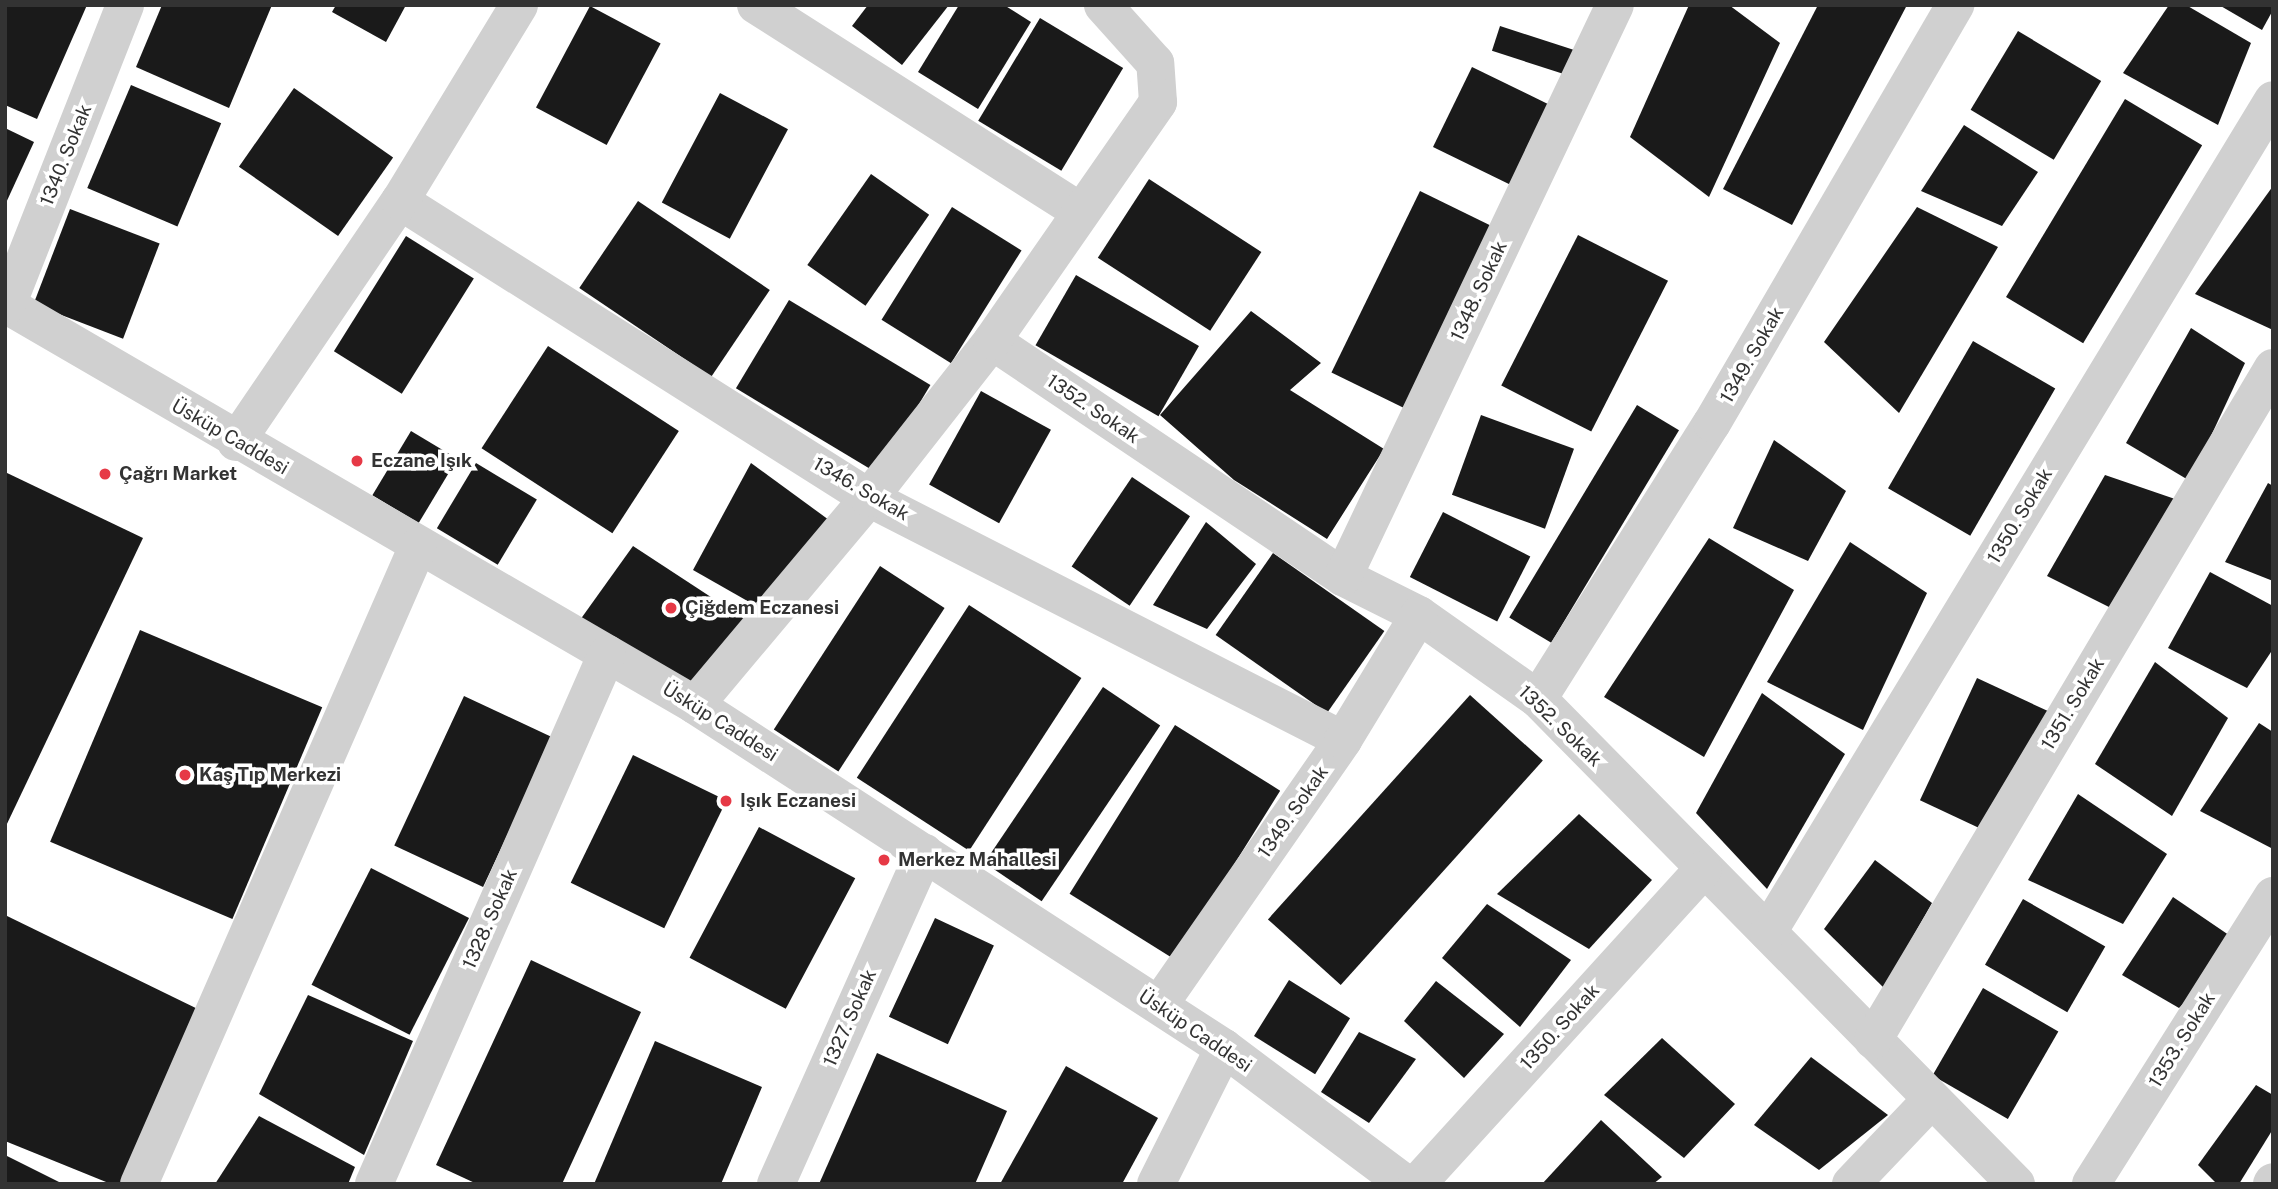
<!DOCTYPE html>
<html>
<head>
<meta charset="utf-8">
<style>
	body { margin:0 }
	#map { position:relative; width:2278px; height:1189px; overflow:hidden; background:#fff; font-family:"Public Sans",sans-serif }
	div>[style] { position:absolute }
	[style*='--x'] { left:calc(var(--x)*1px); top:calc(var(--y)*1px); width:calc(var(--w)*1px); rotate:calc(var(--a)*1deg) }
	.building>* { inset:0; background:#1a1a1a; transform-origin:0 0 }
	.minor>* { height:38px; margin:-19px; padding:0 19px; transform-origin:19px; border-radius:19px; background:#d0d0d0 }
	.dots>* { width:19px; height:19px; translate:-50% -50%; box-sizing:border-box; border:4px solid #fff; border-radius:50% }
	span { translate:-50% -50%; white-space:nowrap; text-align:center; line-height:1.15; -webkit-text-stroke:7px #fff; paint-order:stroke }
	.street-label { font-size:19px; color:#333 }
	.poi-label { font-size:19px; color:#333; font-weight:700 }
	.left { translate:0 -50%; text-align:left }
	.frame { position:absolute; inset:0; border:7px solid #333; pointer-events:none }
</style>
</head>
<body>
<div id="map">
	<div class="building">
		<i style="clip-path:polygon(5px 5px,87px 5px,37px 119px,5px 105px)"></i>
		<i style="clip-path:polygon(162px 5px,272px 5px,229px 108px,136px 67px)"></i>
		<i style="clip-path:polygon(336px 5px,406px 5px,386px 42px,332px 12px)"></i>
		<i style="clip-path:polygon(868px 5px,949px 5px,902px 65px,852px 26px)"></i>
		<i style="clip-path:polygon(959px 5px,1004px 5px,1031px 22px,978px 109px,918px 72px)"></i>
		<i style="clip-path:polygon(1689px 5px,1729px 5px,1780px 43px,1709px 197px,1630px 137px)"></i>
		<i style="clip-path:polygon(1818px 5px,1907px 5px,1792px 225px,1723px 189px)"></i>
		<i style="clip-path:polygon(2169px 5px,2186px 5px,2251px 43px,2218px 125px,2123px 73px)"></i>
		<i style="clip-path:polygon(2219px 5px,2273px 5px,2273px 10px,2262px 30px)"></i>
		<i style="left:590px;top:6px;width:80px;height:115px;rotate:28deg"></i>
		<i style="left:1040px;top:18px;width:97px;height:120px;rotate:31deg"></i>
		<i style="left:1500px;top:26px;width:82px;height:26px;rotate:18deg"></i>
		<i style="left:2018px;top:31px;width:97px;height:92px;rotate:31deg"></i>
		<i style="left:1472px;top:67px;width:89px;height:89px;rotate:26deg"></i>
		<i style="left:131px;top:85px;width:98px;height:112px;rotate:23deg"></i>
		<i style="left:294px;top:88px;width:121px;height:96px;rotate:35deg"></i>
		<i style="left:720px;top:93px;width:77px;height:124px;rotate:28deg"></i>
		<i style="left:2125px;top:99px;width:90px;height:231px;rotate:31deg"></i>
		<i style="clip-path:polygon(1964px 125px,2038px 172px,2002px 226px,1921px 191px)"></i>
		<i style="clip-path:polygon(5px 128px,34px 142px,5px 205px)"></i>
		<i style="left:871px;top:174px;width:71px;height:111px;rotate:35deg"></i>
		<i style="left:1149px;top:179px;width:134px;height:94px;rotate:33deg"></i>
		<i style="clip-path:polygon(2273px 186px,2273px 330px,2195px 294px)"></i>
		<i style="left:1420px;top:191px;width:87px;height:202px;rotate:26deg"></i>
		<i style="left:638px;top:201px;width:159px;height:105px;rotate:34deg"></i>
		<i style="left:952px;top:207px;width:82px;height:133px;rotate:32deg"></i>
		<i style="clip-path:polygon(1917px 207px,1998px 247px,1899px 413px,1824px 342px)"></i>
		<i style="left:70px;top:209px;width:96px;height:102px;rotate:21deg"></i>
		<i style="left:1578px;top:235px;width:101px;height:169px;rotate:27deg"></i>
		<i style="left:406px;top:236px;width:80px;height:136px;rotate:32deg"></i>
		<i style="left:1076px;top:275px;width:142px;height:81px;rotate:30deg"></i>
		<i style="left:789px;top:300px;width:165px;height:103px;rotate:31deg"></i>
		<i style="clip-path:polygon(1251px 311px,1321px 363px,1290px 390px,1384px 449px,1327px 539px,1234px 480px,1160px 415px)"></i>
		<i style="clip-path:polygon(2191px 328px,2245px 363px,2190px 481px,2126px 443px)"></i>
		<i style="left:1973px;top:341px;width:95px;height:170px;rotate:30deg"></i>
		<i style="left:548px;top:346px;width:156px;height:122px;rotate:33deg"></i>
		<i style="left:981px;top:391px;width:80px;height:107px;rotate:29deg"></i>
		<i style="left:1637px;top:405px;width:49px;height:248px;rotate:31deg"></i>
		<i style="left:1481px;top:415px;width:99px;height:85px;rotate:20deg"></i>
		<i style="left:411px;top:431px;width:54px;height:75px;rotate:31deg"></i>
		<i style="clip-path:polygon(1774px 440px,1846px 491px,1808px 561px,1733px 528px)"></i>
		<i style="left:476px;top:463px;width:71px;height:76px;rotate:31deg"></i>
		<i style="clip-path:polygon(751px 463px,829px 520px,758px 607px,693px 570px)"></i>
		<i style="clip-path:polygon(5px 472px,143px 538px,5px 828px)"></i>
		<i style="clip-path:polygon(2105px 475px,2175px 499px,2125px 615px,2047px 576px)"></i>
		<i style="left:1132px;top:477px;width:70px;height:108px;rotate:34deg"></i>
		<i style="clip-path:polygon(2268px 483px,2273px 486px,2273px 581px,2225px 562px)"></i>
		<i style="left:1443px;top:512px;width:98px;height:73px;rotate:27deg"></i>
		<i style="clip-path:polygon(1206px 522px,1256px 564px,1207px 629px,1153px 605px)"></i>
		<i style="clip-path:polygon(1709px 538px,1794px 590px,1704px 757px,1604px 697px)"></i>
		<i style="clip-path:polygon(1850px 542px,1927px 593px,1863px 730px,1767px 682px)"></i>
		<i style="clip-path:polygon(633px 546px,746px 620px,694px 685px,580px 620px)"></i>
		<i style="left:1273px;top:553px;width:136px;height:100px;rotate:35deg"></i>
		<i style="left:880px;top:566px;width:77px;height:195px;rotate:33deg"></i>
		<i style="clip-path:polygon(2210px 572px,2273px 606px,2273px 649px,2247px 688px,2168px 648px)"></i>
		<i style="left:969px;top:605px;width:134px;height:206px;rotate:33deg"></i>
		<i style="left:140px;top:630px;width:198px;height:230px;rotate:23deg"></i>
		<i style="clip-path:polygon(2155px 662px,2228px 718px,2172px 816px,2095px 764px)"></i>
		<i style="left:1977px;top:678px;width:80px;height:135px;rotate:25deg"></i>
		<i style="left:1103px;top:687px;width:69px;height:212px;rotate:34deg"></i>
		<i style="clip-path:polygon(1762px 693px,1845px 754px,1767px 889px,1696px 813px)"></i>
		<i style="left:1470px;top:695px;width:98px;height:302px;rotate:42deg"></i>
		<i style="left:464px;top:696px;width:98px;height:165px;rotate:25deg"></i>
		<i style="clip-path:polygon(2259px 723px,2273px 732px,2273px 849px,2200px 811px)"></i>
		<i style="left:1175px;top:725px;width:124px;height:199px;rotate:32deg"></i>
		<i style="left:633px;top:755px;width:104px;height:142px;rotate:26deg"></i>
		<i style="clip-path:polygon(2078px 794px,2167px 854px,2123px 924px,2028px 880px)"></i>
		<i style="clip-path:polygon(1579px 814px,1652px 880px,1589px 949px,1497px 894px)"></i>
		<i style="left:759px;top:827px;width:109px;height:148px;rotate:28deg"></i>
		<i style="clip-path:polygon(1875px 860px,1932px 903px,1884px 988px,1824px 929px)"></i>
		<i style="left:371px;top:868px;width:110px;height:131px;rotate:27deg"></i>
		<i style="clip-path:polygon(2173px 897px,2242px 944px,2179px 1008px,2122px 975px)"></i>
		<i style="left:2023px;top:899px;width:95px;height:76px;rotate:30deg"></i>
		<i style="clip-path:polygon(1487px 904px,1571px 960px,1520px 1027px,1442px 958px)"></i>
		<i style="clip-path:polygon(5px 915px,208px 1014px,131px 1184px,111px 1184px,5px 1141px)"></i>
		<i style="left:935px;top:918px;width:65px;height:109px;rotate:25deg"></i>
		<i style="clip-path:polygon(531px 960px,641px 1012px,562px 1184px,477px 1184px,436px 1165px)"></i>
		<i style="left:1289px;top:980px;width:72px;height:66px;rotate:32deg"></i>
		<i style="clip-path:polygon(1436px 981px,1504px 1034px,1464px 1078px,1404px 1021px)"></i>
		<i style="left:1983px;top:988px;width:87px;height:101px;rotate:30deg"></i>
		<i style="clip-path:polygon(308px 995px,413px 1041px,364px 1155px,259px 1094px)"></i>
		<i style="clip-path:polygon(1359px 1032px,1416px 1059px,1369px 1123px,1321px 1092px)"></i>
		<i style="clip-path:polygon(1662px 1038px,1735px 1104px,1684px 1158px,1604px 1095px)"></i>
		<i style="clip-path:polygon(655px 1041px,762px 1087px,721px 1184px,594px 1184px)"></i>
		<i style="clip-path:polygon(877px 1053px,1007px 1111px,975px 1184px,819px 1184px)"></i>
		<i style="clip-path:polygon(1811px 1057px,1888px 1115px,1819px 1170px,1754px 1125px)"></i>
		<i style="clip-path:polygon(1066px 1066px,1158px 1118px,1122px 1184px,1000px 1184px)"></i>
		<i style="clip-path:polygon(2256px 1085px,2273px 1095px,2273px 1129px,2239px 1184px,2217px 1184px,2198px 1165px)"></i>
		<i style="clip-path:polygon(259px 1116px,355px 1167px,348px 1184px,215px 1184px)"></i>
		<i style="clip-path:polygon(1601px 1120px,1662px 1177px,1653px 1184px,1542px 1184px)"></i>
		<i style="clip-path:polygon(5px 1155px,63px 1184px,5px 1184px)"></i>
	</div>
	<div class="minor">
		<i style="--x:756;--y:5;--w:383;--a:32.5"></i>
		<i style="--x:400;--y:201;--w:555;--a:32.34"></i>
		<i style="--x:869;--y:498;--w:532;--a:27.05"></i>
		<i style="--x:5;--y:304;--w:798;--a:30.16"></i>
		<i style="--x:695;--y:705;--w:630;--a:32.96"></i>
		<i style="--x:1224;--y:1048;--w:227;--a:36.8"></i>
		<i style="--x:7;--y:305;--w:322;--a:-68.5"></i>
		<i style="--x:992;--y:341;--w:423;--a:33.9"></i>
		<i style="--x:1343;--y:577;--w:85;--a:26.6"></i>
		<i style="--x:1419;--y:615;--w:146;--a:35.2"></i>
		<i style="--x:1538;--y:699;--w:681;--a:45.42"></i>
		<i style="--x:236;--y:442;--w:292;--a:-55.8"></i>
		<i style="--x:400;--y:201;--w:229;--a:-58.7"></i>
		<i style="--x:1343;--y:577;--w:633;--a:-64.57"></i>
		<i style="--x:1538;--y:699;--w:326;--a:-57.8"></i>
		<i style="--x:1712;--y:423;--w:484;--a:-59.8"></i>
		<i style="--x:695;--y:705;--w:270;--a:-50"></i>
		<i style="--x:869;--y:498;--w:199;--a:-51.9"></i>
		<i style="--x:992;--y:341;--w:291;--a:-55.2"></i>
		<i style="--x:1158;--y:102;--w:39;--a:-94"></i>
		<i style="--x:1155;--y:63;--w:78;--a:-131.9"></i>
		<i style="--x:1768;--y:932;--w:973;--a:-58.74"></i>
		<i style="--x:1159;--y:1005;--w:323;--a:-55.2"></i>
		<i style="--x:1343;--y:740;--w:146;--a:-58.7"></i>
		<i style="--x:1873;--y:1040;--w:782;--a:-59.24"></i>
		<i style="--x:139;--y:1184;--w:696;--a:-66.38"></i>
		<i style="--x:374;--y:1184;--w:579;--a:-66.27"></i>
		<i style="--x:776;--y:1184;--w:363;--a:-65.9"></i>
		<i style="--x:1156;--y:1184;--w:152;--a:-63.4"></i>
		<i style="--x:1417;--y:1184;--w:425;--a:-47.7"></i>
		<i style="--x:1851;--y:1184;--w:117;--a:-46.4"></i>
		<i style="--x:2091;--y:1184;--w:341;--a:-57.7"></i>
		<i style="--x:2272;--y:1184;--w:2;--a:-63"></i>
	</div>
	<div class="dots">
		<i style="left:357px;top:461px;background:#e63946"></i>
		<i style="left:105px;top:474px;background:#e63946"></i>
		<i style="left:671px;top:608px;background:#e63946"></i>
		<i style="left:185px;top:775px;background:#e63946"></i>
		<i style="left:726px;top:801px;background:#e63946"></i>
		<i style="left:884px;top:860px;background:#e63946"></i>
	</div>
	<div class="street-label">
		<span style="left:66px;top:155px;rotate:-68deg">1340. Sokak</span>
		<span style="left:1479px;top:291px;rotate:-65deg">1348. Sokak</span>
		<span style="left:1752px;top:355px;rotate:-60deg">1349. Sokak</span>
		<span style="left:1093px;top:409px;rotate:34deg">1352. Sokak</span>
		<span style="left:230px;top:437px;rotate:30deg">Üsküp Caddesi</span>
		<span style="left:861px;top:489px;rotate:30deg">1346. Sokak</span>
		<span style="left:2020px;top:516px;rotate:-59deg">1350. Sokak</span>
		<span style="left:2073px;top:704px;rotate:-59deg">1351. Sokak</span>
		<span style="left:720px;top:722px;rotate:32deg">Üsküp Caddesi</span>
		<span style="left:1560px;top:726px;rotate:44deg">1352. Sokak</span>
		<span style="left:1293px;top:812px;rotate:-55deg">1349. Sokak</span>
		<span style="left:490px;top:919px;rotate:-66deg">1328. Sokak</span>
		<span style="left:850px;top:1018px;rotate:-66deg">1327. Sokak</span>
		<span style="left:1560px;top:1027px;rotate:-48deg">1350. Sokak</span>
		<span style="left:1195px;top:1031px;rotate:34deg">Üsküp Caddesi</span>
		<span style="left:2182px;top:1040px;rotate:-58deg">1353. Sokak</span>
	</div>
	<div class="poi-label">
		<span class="left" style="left:371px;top:461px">Eczane Işık</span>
		<span class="left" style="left:119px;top:474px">Çağrı Market</span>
		<span class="left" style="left:685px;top:608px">Çiğdem Eczanesi</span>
		<span class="left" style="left:199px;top:775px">Kaş Tıp Merkezi</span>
		<span class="left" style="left:740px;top:801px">Işık Eczanesi</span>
		<span class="left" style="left:898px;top:860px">Merkez Mahallesi</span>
	</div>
	<div class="frame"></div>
</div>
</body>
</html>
